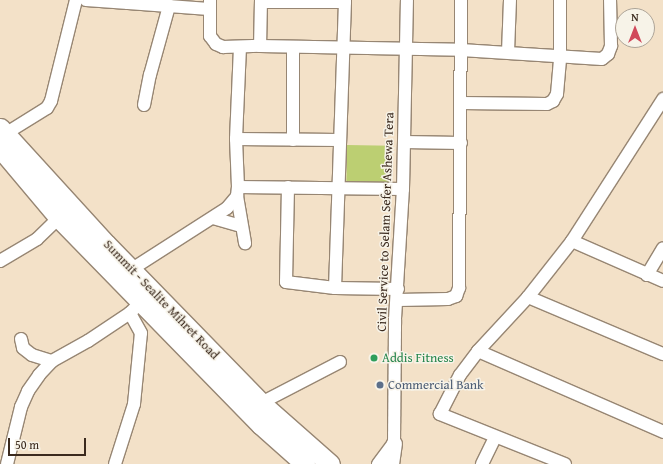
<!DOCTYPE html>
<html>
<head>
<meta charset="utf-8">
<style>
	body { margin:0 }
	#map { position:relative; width:663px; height:464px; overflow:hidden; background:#f3e1c8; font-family:"Gentium Book Plus",serif }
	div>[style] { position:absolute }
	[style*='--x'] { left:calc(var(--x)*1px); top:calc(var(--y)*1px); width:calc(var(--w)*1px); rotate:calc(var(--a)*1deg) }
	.green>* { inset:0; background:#bccf72; transform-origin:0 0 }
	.roads { filter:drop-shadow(1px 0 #978673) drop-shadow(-1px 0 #978673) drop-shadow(0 1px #978673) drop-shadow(0 -1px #978673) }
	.minor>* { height:12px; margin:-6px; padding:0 6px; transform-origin:6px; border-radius:6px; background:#fff }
	.tertiary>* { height:15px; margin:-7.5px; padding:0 7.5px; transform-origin:7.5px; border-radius:7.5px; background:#fff }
	.primary>* { height:19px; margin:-9.5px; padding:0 9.5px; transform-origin:9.5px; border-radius:9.5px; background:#fff }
	.dots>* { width:11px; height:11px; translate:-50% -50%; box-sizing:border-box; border:2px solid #f7f3e8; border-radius:50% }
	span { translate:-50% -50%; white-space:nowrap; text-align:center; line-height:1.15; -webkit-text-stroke:3px #f7f3e8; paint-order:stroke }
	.street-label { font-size:13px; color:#3b2a1e }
	.leisure-label { font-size:13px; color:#27864d }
	.left { translate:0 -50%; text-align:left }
	.service-label { font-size:13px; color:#4e5e75 }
	.north { position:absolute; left:615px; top:8px; width:40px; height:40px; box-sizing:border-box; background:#f7f3e8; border:1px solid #aca397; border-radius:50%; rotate:0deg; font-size:11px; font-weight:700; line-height:16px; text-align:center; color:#3b2a1e }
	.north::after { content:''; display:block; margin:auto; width:14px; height:18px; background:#d1495b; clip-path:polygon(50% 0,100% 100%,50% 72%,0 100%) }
	.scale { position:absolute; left:8px; top:438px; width:78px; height:18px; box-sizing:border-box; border:2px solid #3b2a1e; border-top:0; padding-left:5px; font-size:12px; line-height:14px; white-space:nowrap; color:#3b2a1e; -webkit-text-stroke:3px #f7f3e8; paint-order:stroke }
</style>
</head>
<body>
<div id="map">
	<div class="green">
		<i style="left:347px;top:145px;width:44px;height:39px;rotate:1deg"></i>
	</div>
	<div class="roads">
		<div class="minor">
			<i style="--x:86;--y:0;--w:42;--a:4.1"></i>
			<i style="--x:128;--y:0;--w:3;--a:90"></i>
			<i style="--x:128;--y:3;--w:81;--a:4.2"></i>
			<i style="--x:210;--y:0;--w:36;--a:90"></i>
			<i style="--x:210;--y:36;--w:10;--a:53"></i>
			<i style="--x:216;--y:44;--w:8;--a:23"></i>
			<i style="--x:223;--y:47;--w:37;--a:-2"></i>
			<i style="--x:261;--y:0;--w:46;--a:91.2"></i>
			<i style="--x:260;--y:46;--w:201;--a:1.1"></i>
			<i style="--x:461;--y:50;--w:141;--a:3.7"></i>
			<i style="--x:602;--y:59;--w:8;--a:-40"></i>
			<i style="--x:608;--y:54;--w:9;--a:-69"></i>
			<i style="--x:611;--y:46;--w:46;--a:-91.2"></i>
			<i style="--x:261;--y:2;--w:84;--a:0"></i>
			<i style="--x:240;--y:47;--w:92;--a:92.5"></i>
			<i style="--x:236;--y:139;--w:48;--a:87.6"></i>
			<i style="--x:238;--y:187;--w:165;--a:0.7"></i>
			<i style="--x:508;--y:52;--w:52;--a:-87.8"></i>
			<i style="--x:461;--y:103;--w:86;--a:0.7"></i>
			<i style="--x:547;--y:104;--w:7;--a:-27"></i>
			<i style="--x:553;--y:101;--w:8;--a:-60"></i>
			<i style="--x:557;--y:94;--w:36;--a:-85"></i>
			<i style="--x:560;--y:58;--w:58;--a:-90"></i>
			<i style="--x:144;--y:105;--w:31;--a:-79"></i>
			<i style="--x:150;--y:75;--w:72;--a:-74.6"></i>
			<i style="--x:5;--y:134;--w:49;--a:-31.8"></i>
			<i style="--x:47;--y:108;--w:8;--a:-60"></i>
			<i style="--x:51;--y:101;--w:104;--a:-76.1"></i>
			<i style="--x:236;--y:139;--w:103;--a:0.6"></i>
			<i style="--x:293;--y:140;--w:93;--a:-90"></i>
			<i style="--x:404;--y:142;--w:57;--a:1"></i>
			<i style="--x:288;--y:187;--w:95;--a:91.2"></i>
			<i style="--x:286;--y:282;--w:49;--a:7"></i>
			<i style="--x:335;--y:288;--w:288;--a:-88"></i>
			<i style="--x:237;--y:196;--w:48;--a:80.3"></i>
			<i style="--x:213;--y:218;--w:29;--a:16"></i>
			<i style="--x:572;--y:241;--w:99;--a:23.7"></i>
			<i style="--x:0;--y:261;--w:43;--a:-30.7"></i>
			<i style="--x:37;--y:239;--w:30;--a:-44"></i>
			<i style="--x:132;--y:269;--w:113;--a:-32.7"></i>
			<i style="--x:227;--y:208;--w:16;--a:-50"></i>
			<i style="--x:237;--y:196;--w:9;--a:-84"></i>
			<i style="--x:647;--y:275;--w:31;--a:-59"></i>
			<i style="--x:335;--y:288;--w:63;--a:0.9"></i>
			<i style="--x:528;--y:297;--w:147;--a:22.9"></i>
			<i style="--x:398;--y:300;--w:50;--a:-1.1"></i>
			<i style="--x:448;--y:299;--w:9;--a:-21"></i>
			<i style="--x:456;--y:296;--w:9;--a:-69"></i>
			<i style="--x:459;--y:288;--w:288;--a:-89.6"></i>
			<i style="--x:21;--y:339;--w:9;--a:77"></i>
			<i style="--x:23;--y:348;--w:11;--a:38"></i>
			<i style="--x:32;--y:355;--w:21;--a:17"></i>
			<i style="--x:478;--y:351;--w:74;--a:-47.2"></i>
			<i style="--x:528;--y:297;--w:71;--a:-51.8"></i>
			<i style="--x:572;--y:241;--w:169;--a:-57.3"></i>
			<i style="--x:261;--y:403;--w:89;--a:-27.4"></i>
			<i style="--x:7;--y:464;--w:59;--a:-76.2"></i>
			<i style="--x:21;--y:407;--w:17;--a:-66"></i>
			<i style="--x:28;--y:391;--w:19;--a:-55"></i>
			<i style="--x:39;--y:375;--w:19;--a:-47"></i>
			<i style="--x:52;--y:361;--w:41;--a:-29.1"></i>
			<i style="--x:88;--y:341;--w:50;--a:-33.7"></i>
			<i style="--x:130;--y:313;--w:16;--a:-45"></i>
			<i style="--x:115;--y:464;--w:63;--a:-72.4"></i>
			<i style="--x:134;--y:404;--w:71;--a:-84.4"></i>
			<i style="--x:141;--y:333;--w:23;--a:-119"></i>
			<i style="--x:378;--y:464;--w:26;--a:-53"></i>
			<i style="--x:394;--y:443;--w:124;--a:-89.5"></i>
			<i style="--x:395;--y:319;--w:130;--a:-86.5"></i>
			<i style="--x:403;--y:189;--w:189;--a:-88.8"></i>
			<i style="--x:482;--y:464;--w:30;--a:-64"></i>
			<i style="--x:565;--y:464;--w:135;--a:-158.2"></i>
			<i style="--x:440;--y:414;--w:44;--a:-62.9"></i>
			<i style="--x:460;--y:375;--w:30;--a:-53"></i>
			<i style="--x:478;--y:351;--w:202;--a:23.6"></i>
		</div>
		<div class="tertiary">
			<i style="--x:391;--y:464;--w:21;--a:-82"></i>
		</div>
		<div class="primary">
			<i style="--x:0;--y:128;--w:157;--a:47.6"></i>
			<i style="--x:106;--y:244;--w:222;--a:45.7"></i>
			<i style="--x:261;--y:403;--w:92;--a:41.5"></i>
			<i style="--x:0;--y:148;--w:92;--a:49.9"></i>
			<i style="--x:59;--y:218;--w:289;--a:45.7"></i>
			<i style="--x:261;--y:425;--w:59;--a:41.6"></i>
		</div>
	</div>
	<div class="dots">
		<i style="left:374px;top:358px;background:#2e9e5b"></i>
		<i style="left:380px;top:385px;background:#5c6f8a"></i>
	</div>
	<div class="street-label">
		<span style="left:386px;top:222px;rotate:-88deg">Civil Service to Selam Sefer Ashewa Tera</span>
		<span style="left:161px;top:300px;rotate:46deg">Summit - Sealite Mihret Road</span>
	</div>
	<div class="leisure-label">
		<span class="left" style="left:382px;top:358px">Addis Fitness</span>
	</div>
	<div class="service-label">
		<span class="left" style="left:388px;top:385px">Commercial Bank</span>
	</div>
	<div class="north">N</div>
	<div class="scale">50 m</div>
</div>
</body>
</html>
